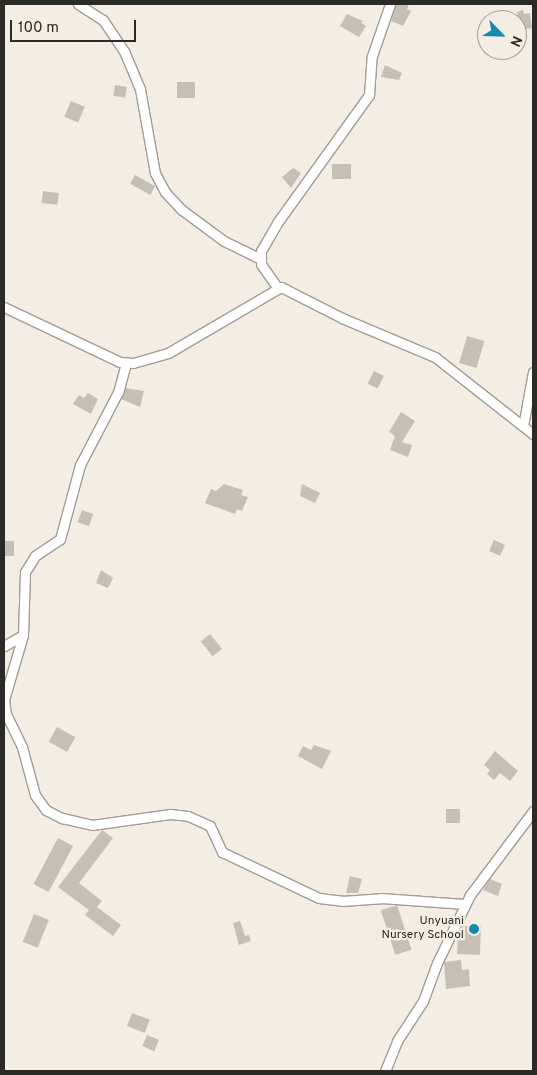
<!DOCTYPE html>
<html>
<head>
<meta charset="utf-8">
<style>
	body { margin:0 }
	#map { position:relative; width:537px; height:1075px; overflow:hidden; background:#f4ede3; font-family:Overpass,sans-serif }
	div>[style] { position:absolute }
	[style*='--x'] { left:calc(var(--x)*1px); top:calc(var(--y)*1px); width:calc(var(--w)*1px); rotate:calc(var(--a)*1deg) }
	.building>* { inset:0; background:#c6bfb5; transform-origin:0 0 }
	.roads { filter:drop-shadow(1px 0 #a29c92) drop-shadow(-1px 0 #a29c92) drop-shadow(0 1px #a29c92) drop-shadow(0 -1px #a29c92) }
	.street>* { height:9px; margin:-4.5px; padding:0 4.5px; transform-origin:4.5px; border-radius:4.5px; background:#fff }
	.dots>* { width:14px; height:14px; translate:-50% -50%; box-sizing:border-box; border:2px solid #f4ede3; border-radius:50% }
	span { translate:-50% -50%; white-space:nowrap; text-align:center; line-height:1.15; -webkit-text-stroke:4.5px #f4ede3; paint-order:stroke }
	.poi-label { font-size:12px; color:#2c2a26 }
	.right { translate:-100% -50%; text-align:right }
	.frame { position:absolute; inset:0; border:5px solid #2c2a26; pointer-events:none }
	.north { position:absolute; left:477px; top:10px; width:50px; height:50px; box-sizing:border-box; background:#f4ede3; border:1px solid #a49f97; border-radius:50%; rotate:114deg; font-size:14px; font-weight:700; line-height:20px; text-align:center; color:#2c2a26 }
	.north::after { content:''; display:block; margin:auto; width:18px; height:22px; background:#1689ae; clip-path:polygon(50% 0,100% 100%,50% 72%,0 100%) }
	.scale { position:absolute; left:10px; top:20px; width:126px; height:22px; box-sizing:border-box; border:2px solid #2c2a26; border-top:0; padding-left:6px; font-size:15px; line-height:18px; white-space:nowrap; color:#2c2a26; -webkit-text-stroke:4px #f4ede3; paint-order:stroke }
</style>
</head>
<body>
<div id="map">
	<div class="building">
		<i style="clip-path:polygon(396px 4px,409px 4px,407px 9px,411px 11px,403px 26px,391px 21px)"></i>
		<i style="clip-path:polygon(523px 10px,524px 14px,530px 13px,532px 28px,520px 30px,517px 12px)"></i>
		<i style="clip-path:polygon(347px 14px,363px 21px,361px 23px,366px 26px,359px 37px,340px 26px)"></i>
		<i style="clip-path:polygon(385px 65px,402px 73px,399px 80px,381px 77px)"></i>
		<i style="left:195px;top:82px;width:16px;height:18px;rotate:90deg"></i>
		<i style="left:115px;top:85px;width:12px;height:11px;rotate:9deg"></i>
		<i style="left:71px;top:101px;width:15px;height:17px;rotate:23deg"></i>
		<i style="left:332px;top:164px;width:19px;height:15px"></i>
		<i style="clip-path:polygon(293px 168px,301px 173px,291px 188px,282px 177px)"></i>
		<i style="left:135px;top:175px;width:23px;height:10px;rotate:29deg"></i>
		<i style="left:43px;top:191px;width:16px;height:12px;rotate:7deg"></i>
		<i style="left:467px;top:336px;width:18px;height:28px;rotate:16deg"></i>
		<i style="left:374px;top:371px;width:11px;height:14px;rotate:27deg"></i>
		<i style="clip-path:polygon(125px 388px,144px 391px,140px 407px,121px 399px)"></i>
		<i style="clip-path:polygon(88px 393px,98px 399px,91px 414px,73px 404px,79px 395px,84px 398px)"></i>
		<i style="clip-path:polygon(401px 412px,415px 421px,402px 442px,412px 445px,408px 457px,390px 450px,395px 436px,389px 432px)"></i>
		<i style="clip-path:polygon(224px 484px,243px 490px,241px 495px,248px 497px,242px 511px,237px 509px,235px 514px,205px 503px,211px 489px,216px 491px)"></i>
		<i style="clip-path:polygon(302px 484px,320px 493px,315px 503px,300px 496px)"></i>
		<i style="left:82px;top:510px;width:12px;height:13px;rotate:20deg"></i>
		<i style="left:494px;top:540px;width:12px;height:12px;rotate:24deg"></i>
		<i style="left:4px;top:541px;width:10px;height:15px"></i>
		<i style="clip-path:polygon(101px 570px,113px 578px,108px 588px,96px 583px)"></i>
		<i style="left:210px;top:634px;width:19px;height:12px;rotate:51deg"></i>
		<i style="left:57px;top:727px;width:21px;height:17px;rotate:29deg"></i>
		<i style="clip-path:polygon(314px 745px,331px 751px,322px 769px,298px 756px,303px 746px,311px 750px)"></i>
		<i style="clip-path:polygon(495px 751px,518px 771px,510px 781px,500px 773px,494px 780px,487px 774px,490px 770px,484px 765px)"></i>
		<i style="left:446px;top:809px;width:14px;height:14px"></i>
		<i style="clip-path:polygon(102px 830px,113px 838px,79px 883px,102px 901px,97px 907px,121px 925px,113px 936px,85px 915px,89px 910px,58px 887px)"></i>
		<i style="left:58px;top:838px;width:17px;height:52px;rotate:28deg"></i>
		<i style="clip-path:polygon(350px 876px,362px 879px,358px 893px,346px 893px)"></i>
		<i style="clip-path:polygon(490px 879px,502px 884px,498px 896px,483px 890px)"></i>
		<i style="left:397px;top:905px;width:47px;height:17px;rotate:72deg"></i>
		<i style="left:34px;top:914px;width:16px;height:30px;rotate:22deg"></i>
		<i style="clip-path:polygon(240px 921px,245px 936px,249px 935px,251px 941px,239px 945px,233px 923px)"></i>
		<i style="clip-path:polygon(462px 926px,481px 926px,480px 955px,457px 954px,458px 934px)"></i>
		<i style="clip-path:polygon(461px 960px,462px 970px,469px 969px,470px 986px,446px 989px,444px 962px)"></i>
		<i style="left:132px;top:1013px;width:19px;height:14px;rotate:21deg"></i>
		<i style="left:147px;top:1035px;width:13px;height:12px;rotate:23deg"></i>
	</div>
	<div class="roads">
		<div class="street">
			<i style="--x:78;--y:4;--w:30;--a:33"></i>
			<i style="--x:103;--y:20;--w:37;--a:56"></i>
			<i style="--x:124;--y:51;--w:41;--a:67.2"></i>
			<i style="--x:140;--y:89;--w:85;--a:79.9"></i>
			<i style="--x:155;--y:173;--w:21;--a:62"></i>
			<i style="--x:165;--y:192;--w:25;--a:47"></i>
			<i style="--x:182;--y:210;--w:52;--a:36.4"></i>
			<i style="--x:224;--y:241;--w:39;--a:26"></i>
			<i style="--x:277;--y:287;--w:28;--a:-125"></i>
			<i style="--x:261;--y:264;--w:13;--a:-90"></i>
			<i style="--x:261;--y:251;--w:32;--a:-60"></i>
			<i style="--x:277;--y:223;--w:158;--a:-54.3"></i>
			<i style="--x:369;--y:95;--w:39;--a:-86"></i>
			<i style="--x:372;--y:56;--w:55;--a:-70.9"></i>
			<i style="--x:4;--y:307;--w:128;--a:25.4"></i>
			<i style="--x:120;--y:362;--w:13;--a:4"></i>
			<i style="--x:133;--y:363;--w:36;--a:-16"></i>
			<i style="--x:168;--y:353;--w:131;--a:-30.3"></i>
			<i style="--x:281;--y:287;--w:68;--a:26.9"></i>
			<i style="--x:342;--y:318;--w:101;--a:22.8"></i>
			<i style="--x:435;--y:357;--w:125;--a:38.2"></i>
			<i style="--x:126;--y:363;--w:30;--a:105"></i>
			<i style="--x:118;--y:392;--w:82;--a:117.5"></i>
			<i style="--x:80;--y:465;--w:77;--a:105.1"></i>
			<i style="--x:60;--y:539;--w:30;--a:146"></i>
			<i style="--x:35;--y:556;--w:19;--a:122"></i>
			<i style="--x:25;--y:572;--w:63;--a:91.8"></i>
			<i style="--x:23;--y:635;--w:68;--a:106.3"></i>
			<i style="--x:4;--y:700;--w:14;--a:82"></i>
			<i style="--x:6;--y:714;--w:37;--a:64"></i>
			<i style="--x:22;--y:747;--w:50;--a:74.8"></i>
			<i style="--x:35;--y:795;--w:19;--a:54"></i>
			<i style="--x:46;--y:810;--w:18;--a:27"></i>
			<i style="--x:62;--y:818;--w:31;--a:13"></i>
			<i style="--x:92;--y:825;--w:79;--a:-8"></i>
			<i style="--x:170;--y:814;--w:18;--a:6"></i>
			<i style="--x:188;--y:816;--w:24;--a:24"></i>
			<i style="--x:210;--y:826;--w:29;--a:65"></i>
			<i style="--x:222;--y:852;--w:107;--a:25.4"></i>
			<i style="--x:319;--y:898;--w:23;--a:7"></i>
			<i style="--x:342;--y:901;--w:39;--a:-4"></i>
			<i style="--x:381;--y:898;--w:84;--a:4.1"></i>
			<i style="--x:523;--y:426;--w:55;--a:-79.5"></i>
			<i style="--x:4;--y:646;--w:22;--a:-30"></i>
			<i style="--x:385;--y:1071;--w:32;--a:-68"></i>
			<i style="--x:397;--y:1041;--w:48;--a:-57"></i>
			<i style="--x:423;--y:1001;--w:40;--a:-69.8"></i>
			<i style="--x:437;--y:963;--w:76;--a:-64.1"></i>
			<i style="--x:470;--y:895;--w:105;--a:-53.1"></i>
		</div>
	</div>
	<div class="dots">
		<i style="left:474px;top:929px;background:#1689ae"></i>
	</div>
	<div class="poi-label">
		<span class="right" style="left:464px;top:929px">Unyuani<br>Nursery School</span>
	</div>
	<div class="frame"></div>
	<div class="north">N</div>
	<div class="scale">100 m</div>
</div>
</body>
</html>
